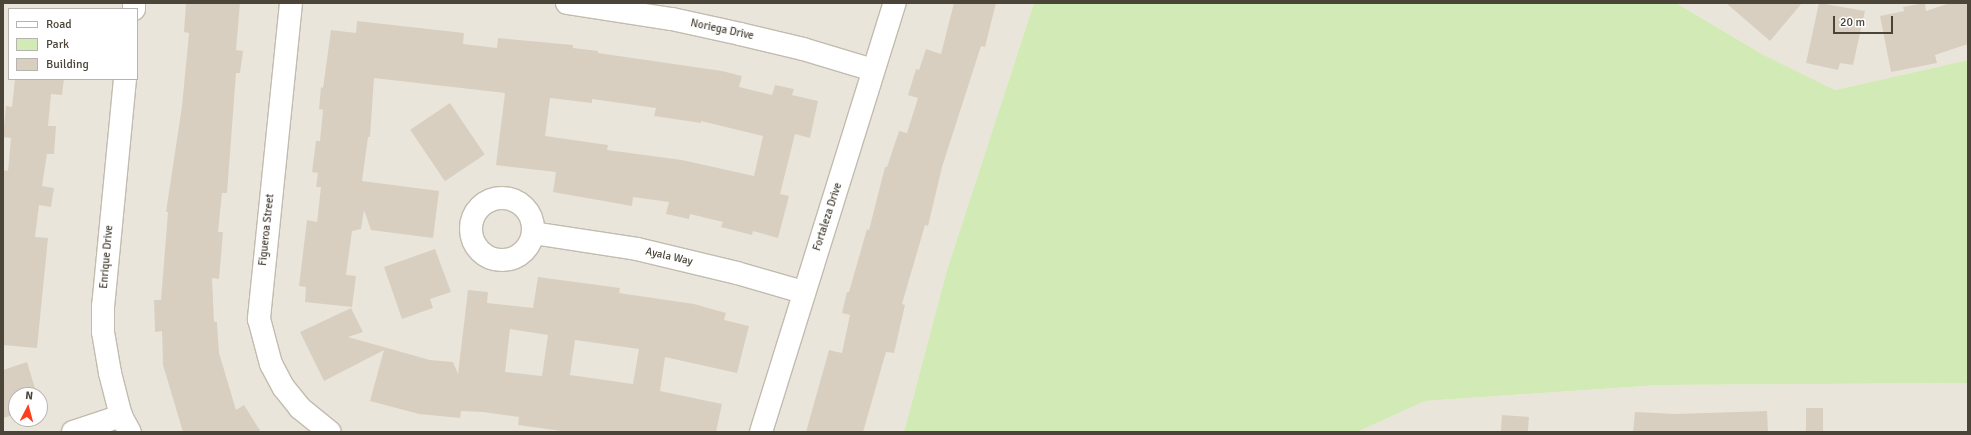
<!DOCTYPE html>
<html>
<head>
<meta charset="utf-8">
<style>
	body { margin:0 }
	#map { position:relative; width:1971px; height:435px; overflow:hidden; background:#f6f3ec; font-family:Signika,sans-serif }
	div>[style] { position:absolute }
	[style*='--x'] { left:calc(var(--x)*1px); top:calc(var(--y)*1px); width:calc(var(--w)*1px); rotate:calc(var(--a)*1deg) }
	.residential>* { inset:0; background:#eae5da }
	.green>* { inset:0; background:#d2eab5 }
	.building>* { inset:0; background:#d8cfc1; transform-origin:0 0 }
	.roads { filter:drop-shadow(1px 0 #c2bbae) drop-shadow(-1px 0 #c2bbae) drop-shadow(0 1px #c2bbae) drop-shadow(0 -1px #c2bbae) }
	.minor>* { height:22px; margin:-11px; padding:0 11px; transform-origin:11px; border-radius:11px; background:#fff }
	.minor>.ring { margin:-11px; padding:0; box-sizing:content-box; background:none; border:22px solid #fff; border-radius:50% }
	span { translate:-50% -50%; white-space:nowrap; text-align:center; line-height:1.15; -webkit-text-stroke:3.5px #fff; paint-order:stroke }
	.street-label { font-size:11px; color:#4b4439 }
	.frame { position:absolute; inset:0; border:4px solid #4b4439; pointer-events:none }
	.legend { position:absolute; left:8px; top:8px; width:130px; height:72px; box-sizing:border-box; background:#fff; border:1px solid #b7b4b0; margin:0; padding:5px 7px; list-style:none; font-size:12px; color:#4b4439 }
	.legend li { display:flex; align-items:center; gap:8px; height:20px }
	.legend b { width:20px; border:1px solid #b7b4b0 }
	.north { position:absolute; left:8px; top:387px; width:40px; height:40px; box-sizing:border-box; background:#fff; border:1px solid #b7b4b0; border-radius:50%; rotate:6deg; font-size:11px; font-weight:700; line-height:16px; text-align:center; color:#4b4439 }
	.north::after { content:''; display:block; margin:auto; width:14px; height:18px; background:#fc3f1d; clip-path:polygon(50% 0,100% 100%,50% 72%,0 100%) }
	.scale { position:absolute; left:1833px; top:16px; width:60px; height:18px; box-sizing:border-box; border:2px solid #4b4439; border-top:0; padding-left:5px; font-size:12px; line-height:14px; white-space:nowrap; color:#4b4439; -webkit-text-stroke:3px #fff; paint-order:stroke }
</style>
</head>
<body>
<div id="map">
	<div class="residential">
		<i style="clip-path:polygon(evenodd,3px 3px,1034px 3px,947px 270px,904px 432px,3px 432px,3px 3px,9px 9px,137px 9px,137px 79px,9px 79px,9px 9px,3px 3px,16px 395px,40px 395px,40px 419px,16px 419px,16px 395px)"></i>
		<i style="clip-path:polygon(1676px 3px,1968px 3px,1968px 60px,1835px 90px,1762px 54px)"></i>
		<i style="clip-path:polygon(1968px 383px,1968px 432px,1357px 432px,1425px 401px,1660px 385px)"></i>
	</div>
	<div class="green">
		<i style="clip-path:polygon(1034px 3px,1676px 3px,1762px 54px,1835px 90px,1968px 60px,1968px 383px,1660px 385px,1425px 401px,1357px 432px,904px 432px,947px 270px)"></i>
	</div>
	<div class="building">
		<i style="clip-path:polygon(186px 3px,240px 3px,236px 50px,243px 51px,240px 73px,236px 73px,227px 193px,222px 193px,218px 232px,223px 232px,219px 279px,212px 278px,214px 322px,217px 322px,219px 353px,236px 410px,244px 405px,261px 432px,183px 432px,163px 365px,162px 331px,155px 332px,154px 300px,161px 300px,168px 212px,166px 212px,182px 106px,189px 33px,184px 32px)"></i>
		<i style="clip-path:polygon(954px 3px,996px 3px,985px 47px,981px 46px,942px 167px,928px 226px,925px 225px,902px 304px,905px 305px,894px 353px,886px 352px,863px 432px,806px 432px,829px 350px,842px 353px,850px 315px,842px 313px,847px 292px,849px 292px,867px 229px,869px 230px,885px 167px,887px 167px,899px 131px,907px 133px,918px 98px,908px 95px,916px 69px,919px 70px,926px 49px,941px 54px)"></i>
		<i style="clip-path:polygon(1726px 3px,1802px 3px,1770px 41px)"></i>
		<i style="clip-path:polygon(1819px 3px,1865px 11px,1853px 65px,1840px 63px,1838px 70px,1806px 63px)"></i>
		<i style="clip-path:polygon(1925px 3px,1926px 11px,1950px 3px,1968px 3px,1968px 44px,1935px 55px,1937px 63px,1891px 72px,1880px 16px,1904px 11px,1903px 7px)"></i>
		<i style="clip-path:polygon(evenodd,357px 21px,464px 33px,463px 44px,497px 48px,498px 38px,573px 45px,573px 48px,598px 51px,598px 53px,722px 71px,742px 76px,739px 87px,772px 95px,775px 85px,794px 89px,792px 95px,818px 101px,810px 138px,795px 134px,780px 194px,789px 196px,778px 238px,753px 231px,752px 235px,721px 227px,723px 222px,690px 214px,689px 219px,666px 214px,669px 202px,633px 197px,632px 206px,553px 192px,556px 172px,496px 165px,505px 93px,374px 78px,370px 137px,368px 137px,362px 181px,439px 191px,433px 238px,371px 230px,364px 210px,361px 229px,352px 231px,346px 275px,356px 276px,352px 307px,305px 302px,306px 287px,299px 286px,307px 220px,317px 222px,321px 187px,316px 187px,318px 173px,312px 172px,316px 141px,320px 141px,323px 110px,319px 109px,321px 87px,323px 88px,331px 30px,356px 33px,357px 21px,550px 98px,592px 103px,592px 99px,656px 108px,654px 116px,701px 123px,701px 121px,763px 136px,754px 176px,682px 160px,607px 150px,608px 145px,545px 136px,550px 98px)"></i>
		<i style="clip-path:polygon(15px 79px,64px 79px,62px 95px,51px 94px,48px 126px,56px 126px,54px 154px,47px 154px,42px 186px,54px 188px,51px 207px,39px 205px,35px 237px,48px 238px,37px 348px,3px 345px,3px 170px,8px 171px,11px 138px,3px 137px,6px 106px,12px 107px)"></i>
		<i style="left:450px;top:103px;width:62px;height:48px;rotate:56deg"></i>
		<i style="clip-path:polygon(435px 249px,451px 292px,430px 299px,433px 308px,402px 319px,384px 267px)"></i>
		<i style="clip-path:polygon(evenodd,538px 277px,620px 288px,619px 293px,694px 304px,726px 313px,724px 320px,749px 326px,737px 373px,665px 357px,660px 391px,722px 404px,716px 432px,569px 432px,518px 425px,519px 417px,483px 412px,461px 411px,460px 418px,419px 414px,370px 401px,384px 350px,324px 381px,300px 332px,351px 308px,363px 332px,348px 337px,430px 360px,453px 362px,458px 374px,468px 290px,488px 292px,487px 303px,533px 308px,538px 277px,510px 329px,548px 335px,542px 376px,505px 372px,510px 329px,538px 277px,575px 340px,639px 349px,633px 384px,570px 375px,575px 340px)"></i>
		<i style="clip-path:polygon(27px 362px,37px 395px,16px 395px,16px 414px,3px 418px,3px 370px)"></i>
		<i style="left:1806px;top:408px;width:17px;height:24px"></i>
		<i style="clip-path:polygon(1767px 411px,1768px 432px,1633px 432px,1635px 412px,1676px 414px)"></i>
		<i style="left:1502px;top:415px;width:27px;height:17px;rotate:4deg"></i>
	</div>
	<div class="roads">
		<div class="minor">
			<i style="--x:291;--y:3;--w:318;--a:95.8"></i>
			<i style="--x:259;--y:319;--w:47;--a:75.1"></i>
			<i style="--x:271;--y:364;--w:27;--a:62"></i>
			<i style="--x:284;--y:388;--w:26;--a:51"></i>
			<i style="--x:300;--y:408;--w:38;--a:39"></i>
			<i style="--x:567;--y:3;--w:106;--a:8.7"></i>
			<i style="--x:672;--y:19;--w:70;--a:12.4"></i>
			<i style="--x:740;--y:34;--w:65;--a:13.4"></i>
			<i style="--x:803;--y:49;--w:73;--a:16.7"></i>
			<i style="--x:134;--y:9;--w:6;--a:-90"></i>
			<i style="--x:125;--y:79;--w:228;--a:95.5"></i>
			<i style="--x:103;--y:306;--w:26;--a:90"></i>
			<i style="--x:103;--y:332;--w:42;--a:80.3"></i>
			<i style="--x:110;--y:373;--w:44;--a:75.7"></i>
			<i style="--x:121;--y:416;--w:18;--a:61"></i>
			<i class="ring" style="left:471px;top:198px;width:40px;height:40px"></i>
			<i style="--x:533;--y:233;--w:105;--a:8.7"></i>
			<i style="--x:637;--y:249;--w:103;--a:13.5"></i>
			<i style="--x:737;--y:273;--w:69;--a:16.1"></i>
			<i style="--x:73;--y:432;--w:51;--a:-18.4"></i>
			<i style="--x:761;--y:432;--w:449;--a:-72.7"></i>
		</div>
	</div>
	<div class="street-label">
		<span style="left:722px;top:30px;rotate:12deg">Noriega Drive</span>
		<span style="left:828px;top:217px;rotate:-72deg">Fortaleza Drive</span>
		<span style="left:267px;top:230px;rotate:-84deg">Figueroa Street</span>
		<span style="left:107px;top:257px;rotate:-85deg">Enrique Drive</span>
		<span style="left:669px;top:257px;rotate:13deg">Ayala Way</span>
	</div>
	<div class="frame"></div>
	<ul class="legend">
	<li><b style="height:5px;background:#fff"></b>Road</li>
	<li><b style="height:11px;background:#d2eab5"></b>Park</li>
	<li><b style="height:11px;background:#d8cfc1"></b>Building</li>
	</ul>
	<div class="north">N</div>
	<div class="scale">20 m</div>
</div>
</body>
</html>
